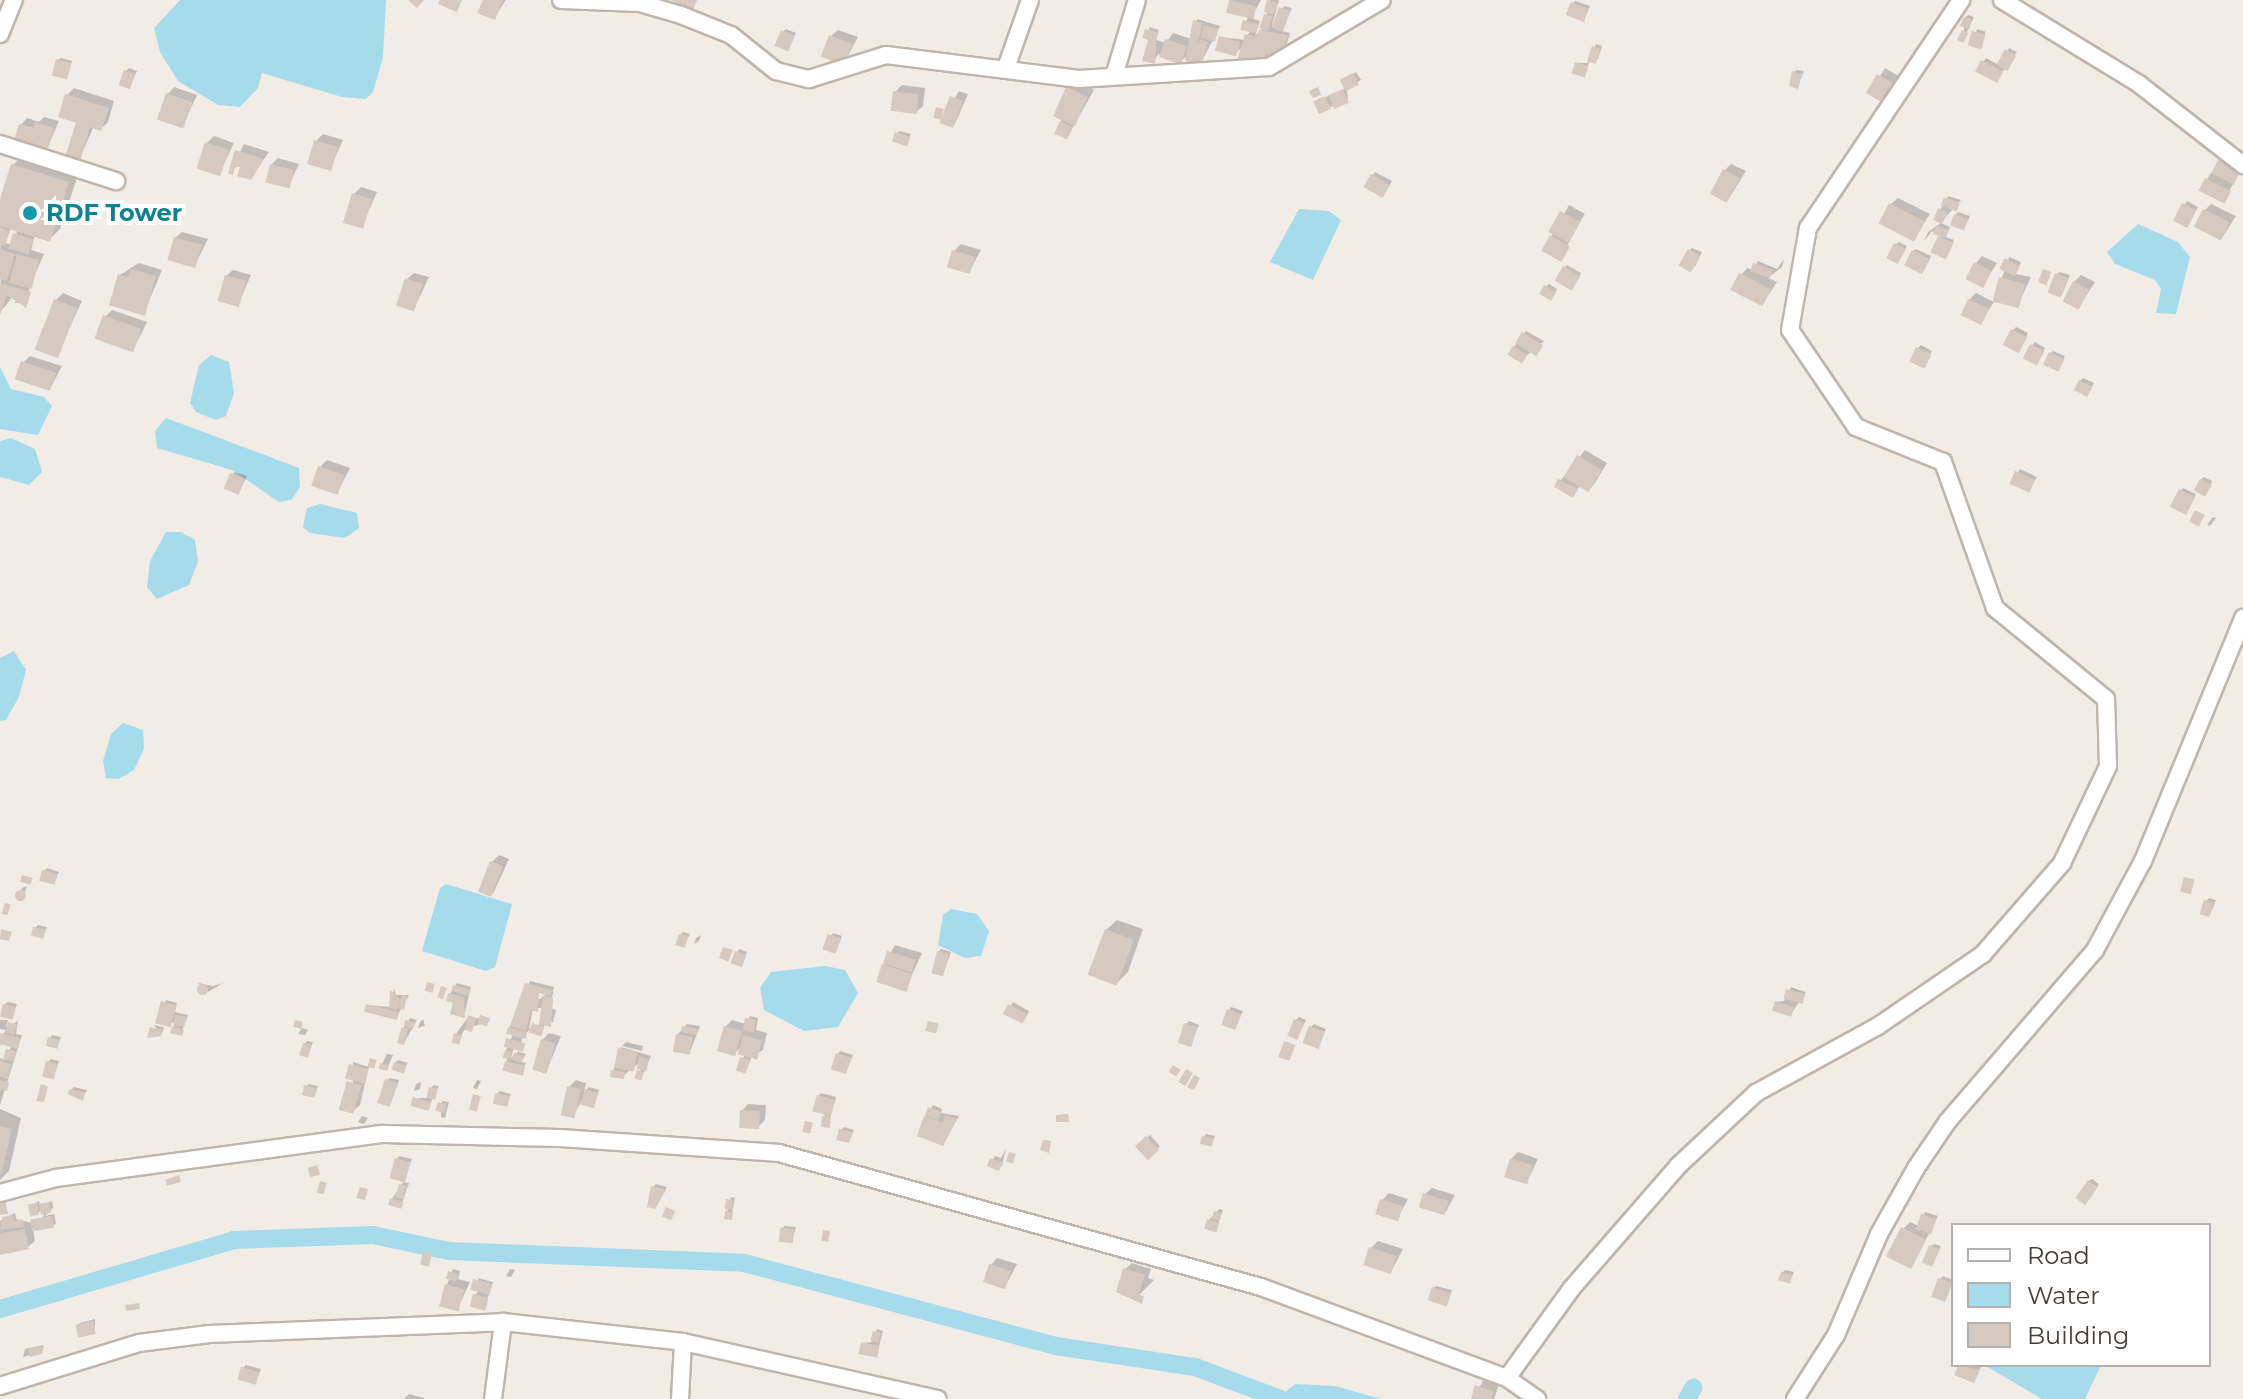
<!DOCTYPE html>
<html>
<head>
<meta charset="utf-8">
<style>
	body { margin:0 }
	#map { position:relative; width:2243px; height:1399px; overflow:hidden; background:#f2ece6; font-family:Montserrat,sans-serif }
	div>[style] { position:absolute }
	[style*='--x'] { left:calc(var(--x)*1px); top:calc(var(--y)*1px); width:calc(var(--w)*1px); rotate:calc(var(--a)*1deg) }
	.water>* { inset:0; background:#a6dbeb }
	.shadow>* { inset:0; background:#0003; transform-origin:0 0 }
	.canal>* { height:18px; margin:-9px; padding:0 9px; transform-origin:9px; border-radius:9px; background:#a6dbeb }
	.building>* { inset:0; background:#d6c9bf; transform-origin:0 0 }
	.round { border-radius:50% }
	.roads { filter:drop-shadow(2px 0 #bfb5ac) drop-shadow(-2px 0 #bfb5ac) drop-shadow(0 2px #bfb5ac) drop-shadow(0 -2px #bfb5ac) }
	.minor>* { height:16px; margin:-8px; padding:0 8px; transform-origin:8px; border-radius:8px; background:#fff }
	.dots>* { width:22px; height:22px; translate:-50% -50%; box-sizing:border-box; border:4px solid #fff; border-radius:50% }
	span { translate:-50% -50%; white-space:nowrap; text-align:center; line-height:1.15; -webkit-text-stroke:8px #fff; paint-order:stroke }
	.culture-label { font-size:24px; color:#0d838f; font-weight:700 }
	.left { translate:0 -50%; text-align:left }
	.legend { position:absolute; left:1951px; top:1223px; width:260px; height:144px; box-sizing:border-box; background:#fff; border:2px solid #b4b1af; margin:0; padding:10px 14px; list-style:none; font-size:24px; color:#443c36 }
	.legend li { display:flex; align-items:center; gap:16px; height:40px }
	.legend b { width:40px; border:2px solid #b4b1af }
</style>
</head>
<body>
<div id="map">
	<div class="water">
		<i style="clip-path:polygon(180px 0,386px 0,383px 57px,373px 92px,366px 99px,342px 97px,262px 73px,258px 88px,240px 107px,218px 105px,178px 81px,160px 52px,154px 28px)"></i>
		<i style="clip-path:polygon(1299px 209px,1329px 211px,1341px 220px,1313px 280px,1270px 262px)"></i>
		<i style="clip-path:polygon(2138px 224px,2178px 242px,2190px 257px,2176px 314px,2156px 313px,2161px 289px,2155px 280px,2115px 264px,2107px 252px)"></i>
		<i style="clip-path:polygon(211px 355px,229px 362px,234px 393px,226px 416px,216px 420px,196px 412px,190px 403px,199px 365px)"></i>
		<i style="clip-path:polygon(0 367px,11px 389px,44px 397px,52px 406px,38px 435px,0 429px)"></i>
		<i style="clip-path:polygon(166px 418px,299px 468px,300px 487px,291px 500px,279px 502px,232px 470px,157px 448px,155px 431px)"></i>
		<i style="clip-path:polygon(11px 438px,35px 449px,42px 472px,29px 485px,0 477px,0 441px)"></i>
		<i style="clip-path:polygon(320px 504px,357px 513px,359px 528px,345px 538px,310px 533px,303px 527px,307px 508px)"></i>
		<i style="clip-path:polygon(166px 532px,181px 532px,195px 540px,198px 561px,189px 585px,157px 599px,147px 587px,150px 561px)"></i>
		<i style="clip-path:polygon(14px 651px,26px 670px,19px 697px,6px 720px,0 721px,0 658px)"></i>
		<i style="clip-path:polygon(123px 723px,143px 730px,144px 749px,134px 770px,119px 779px,106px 778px,103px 761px,111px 734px)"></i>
		<i style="clip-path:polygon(446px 884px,512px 904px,495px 967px,486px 971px,422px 951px,440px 888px)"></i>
		<i style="clip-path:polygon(951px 909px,977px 914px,989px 931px,981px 956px,965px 958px,938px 945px,943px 915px)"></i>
		<i style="clip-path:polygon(825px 966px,845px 970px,858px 993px,838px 1027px,804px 1031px,764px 1010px,760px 988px,771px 972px)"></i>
		<i style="clip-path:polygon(1984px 1365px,2101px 1365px,2085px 1399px,2042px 1399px)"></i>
		<i style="clip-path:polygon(1295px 1384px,1335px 1386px,1381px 1399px,1277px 1399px)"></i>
	</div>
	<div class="shadow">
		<i style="clip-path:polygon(485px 0,506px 0,494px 18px)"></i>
		<i style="clip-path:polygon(1231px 0,1261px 0,1251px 18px,1260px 21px,1255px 36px,1264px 27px,1270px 0,1279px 0,1272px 25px,1276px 26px,1284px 6px,1292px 8px,1282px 31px,1290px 33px,1284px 53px,1270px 52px,1262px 63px,1244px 45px,1235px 54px,1221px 37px,1245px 40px,1250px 31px,1243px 29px,1248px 17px,1228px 12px)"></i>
		<i style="clip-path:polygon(1575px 1px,1590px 6px,1584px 20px,1572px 4px)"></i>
		<i style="clip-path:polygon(1968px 15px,1974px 17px,1963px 41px,1965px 18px)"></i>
		<i style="clip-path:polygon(1197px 19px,1220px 26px,1201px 63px,1190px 53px,1181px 61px,1158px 54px,1154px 62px,1149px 27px,1159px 30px,1156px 40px,1166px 43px,1173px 33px,1194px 40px)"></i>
		<i style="clip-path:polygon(786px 29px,796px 33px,788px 49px,783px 31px)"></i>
		<i style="left:1977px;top:29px;width:9px;height:17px;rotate:18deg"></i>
		<i style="clip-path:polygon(838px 30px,858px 37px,844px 63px,831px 36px)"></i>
		<i style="clip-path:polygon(1596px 44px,1602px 46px,1598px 59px,1590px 61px,1584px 74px,1576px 63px,1588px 63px)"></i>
		<i style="clip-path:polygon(2009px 48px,2017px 52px,1997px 80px,1978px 70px,1986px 58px,1999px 65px)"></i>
		<i style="clip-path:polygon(61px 58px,72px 61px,66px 78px,58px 60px)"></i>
		<i style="clip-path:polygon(129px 68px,137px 71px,130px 86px,126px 71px)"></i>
		<i style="left:1885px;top:68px;width:21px;height:29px;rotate:31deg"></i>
		<i style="clip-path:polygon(1797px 70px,1804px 71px,1798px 86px,1794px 72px)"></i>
		<i style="clip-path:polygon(1356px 72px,1361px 80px,1347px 89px,1348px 102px,1330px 107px,1315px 102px,1346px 88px,1345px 78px)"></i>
		<i style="clip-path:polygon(1075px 82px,1094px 90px,1067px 138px,1061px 122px,1068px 89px)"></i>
		<i style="clip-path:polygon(902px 85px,925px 88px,923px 106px,916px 112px,895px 92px)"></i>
		<i style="clip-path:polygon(174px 87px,197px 95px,183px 125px,168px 94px)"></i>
		<i style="clip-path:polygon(74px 88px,114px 101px,108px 122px,101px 129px,94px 126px,79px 160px,78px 121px,67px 95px)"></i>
		<i style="clip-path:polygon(959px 91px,968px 94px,954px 126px,948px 111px,945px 114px)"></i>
		<i style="clip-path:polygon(44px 117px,59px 121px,46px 151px,21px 125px,27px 118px,39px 122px)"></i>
		<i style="clip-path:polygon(900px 131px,911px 134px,906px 144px,897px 133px)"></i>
		<i style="clip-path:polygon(323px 134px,343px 140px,330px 169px,316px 141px)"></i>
		<i style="clip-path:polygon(214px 136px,234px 143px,219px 174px,207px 143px)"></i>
		<i style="clip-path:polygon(244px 144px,269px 152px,251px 178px,244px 163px,231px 170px)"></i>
		<i style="clip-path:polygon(evenodd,24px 154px,79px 172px,60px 229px,49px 240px,35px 235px,31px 250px,44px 254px,29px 288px,28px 303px,15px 303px,19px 289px,1px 311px,0 205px,13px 165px,24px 154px,11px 228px,18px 230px,11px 244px,5px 243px,11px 228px)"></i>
		<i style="clip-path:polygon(278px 158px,299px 164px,288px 187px,271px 165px)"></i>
		<i style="clip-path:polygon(2222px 158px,2241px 168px,2224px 201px,2207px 179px)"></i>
		<i style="clip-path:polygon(1731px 164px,1746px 171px,1728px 200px,1724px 171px)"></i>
		<i style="clip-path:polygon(1375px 172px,1392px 181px,1385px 193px,1366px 186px)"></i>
		<i style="clip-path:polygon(361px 187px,377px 192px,362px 226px,354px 194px)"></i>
		<i style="clip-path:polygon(1948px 196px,1961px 200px,1944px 219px,1940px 210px)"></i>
		<i style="clip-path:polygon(1898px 198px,1930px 214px,1914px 239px,1891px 204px)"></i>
		<i style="clip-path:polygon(2187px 201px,2198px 207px,2190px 222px,2176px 220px)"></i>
		<i style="clip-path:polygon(2211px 204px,2236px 216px,2222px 238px,2205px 210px)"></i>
		<i style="left:1569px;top:205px;width:18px;height:52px;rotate:29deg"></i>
		<i style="clip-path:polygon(1958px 212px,1970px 216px,1964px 228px,1955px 215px)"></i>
		<i style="clip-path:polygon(1941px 223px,1950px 227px,1946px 237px,1954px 240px,1947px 254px,1933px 251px,1941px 235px,1932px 231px,1924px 241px,1928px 232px)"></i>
		<i style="clip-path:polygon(182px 232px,208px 239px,195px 265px,175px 238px)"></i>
		<i style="clip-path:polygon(1899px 242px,1907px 246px,1900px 259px,1896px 244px)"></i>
		<i style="clip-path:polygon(961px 244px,981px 250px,969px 272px,954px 251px)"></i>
		<i style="clip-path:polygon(1692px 248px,1702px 252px,1695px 267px,1689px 251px)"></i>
		<i style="clip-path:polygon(1916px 249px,1931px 256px,1925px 269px,1913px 251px)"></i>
		<i style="clip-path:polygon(1982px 256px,1997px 263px,1983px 285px,1976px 263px)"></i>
		<i style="clip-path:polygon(2009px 257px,2021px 262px,2016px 274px,2031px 277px,2018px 305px,1994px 302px)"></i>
		<i style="clip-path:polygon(1784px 259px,1782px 267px,1768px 278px,1777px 282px,1763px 303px,1741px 275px,1747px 268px,1753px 270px,1758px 261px,1777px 269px)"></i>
		<i style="clip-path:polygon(139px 263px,162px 270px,144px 313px,120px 275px)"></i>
		<i style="clip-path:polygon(1567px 265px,1581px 273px,1574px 286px,1565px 267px)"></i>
		<i style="clip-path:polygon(233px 270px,251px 275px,238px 305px,226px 276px)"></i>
		<i style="clip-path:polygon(2060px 272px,2070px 275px,2062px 295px,2057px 274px)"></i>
		<i style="clip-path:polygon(414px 273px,429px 277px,414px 309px,407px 279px)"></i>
		<i style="clip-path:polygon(2081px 275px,2095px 282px,2079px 307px,2074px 282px)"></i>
		<i style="clip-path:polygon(1549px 284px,1557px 289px,1553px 296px,1546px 286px)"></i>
		<i style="clip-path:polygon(63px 293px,82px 301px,56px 357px,56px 300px)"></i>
		<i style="clip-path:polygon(1976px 293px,1994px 302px,1981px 322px,1969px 300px)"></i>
		<i style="clip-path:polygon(112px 310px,147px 322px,133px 350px,105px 317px)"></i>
		<i style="clip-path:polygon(2016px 327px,2028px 333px,2021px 348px,2013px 330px)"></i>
		<i style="clip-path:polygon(1526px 331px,1544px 341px,1524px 358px,1514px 347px)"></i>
		<i style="clip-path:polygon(2035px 342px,2045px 348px,2040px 359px,2032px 345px)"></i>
		<i style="clip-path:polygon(1921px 345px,1932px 351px,1924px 366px,1918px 348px)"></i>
		<i style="clip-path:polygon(2053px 351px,2065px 356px,2060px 366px,2050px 354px)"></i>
		<i style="clip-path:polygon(30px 356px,62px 366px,50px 389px,23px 363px)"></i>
		<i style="clip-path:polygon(2083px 378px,2094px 383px,2090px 391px,2080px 381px)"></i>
		<i style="clip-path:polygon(1585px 450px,1607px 463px,1595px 483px,1589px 490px,1580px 485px,1576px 492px,1556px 486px)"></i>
		<i style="clip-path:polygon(327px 460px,350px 468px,337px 493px,320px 467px)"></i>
		<i style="clip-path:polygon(2020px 469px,2037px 477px,2028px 491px,2011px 484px)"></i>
		<i style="clip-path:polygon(235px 472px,247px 476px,239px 492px,232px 474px)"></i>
		<i style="clip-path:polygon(2204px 477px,2212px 481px,2208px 491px,2201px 480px)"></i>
		<i style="clip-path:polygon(2183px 488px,2196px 494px,2189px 509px,2181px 490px)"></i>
		<i style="clip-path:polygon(2213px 517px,2216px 518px,2210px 526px,2207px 525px)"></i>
		<i style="clip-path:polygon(499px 855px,509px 859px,493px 894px,492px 862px)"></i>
		<i style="clip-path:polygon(47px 868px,59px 872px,54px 882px,44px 871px)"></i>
		<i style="clip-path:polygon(27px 886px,23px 897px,17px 899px,22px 888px)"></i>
		<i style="clip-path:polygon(2209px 898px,2216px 900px,2210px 915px,2206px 901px)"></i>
		<i style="clip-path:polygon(1117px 920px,1143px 929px,1128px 972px,1117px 983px,1106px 930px)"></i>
		<i style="clip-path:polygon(38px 925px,47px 927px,43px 936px,35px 928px)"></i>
		<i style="clip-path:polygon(683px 932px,690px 934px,684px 946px,680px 935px)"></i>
		<i style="clip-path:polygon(833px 933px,842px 936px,835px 951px,830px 936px)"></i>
		<i style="clip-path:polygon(701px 935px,699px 941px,694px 944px,696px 938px)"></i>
		<i style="clip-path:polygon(895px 945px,922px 953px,905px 990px,884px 965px)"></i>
		<i style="clip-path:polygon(740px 949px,747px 952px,741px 965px,737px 952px)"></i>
		<i style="clip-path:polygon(941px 949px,951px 952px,943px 974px,938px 952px)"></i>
		<i style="clip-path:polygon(evenodd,530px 981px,554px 987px,550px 1008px,556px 1010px,553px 1022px,545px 1024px,541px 1033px,529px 1030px,522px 1039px,519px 1052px,526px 1054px,521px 1062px,526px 1063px,521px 1074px,507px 1062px,506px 1051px,513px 1034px,509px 1028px,530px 981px,538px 990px,548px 993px,534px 1003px,538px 990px,530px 981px,533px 1008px,546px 1008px,542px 1023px,529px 1029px,533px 1008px,530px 981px,514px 1047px,521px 1049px,511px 1058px,514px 1047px)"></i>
		<i style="clip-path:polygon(198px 983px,213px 986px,223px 983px,208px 992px)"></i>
		<i style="clip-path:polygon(457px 983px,471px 987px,464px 1016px,450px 994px)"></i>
		<i style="clip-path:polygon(1791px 987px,1806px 992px,1791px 1014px,1777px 1002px,1784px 1001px)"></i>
		<i style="clip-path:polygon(394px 988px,396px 995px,409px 995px,396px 1018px,367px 1005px,391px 1007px)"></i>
		<i style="clip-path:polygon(166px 1000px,177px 1003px,175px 1012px,188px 1015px,181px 1034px,173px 1032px,175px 1023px,158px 1021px)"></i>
		<i style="clip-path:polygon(8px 1002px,17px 1004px,12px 1018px,5px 1004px)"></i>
		<i style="clip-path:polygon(1013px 1002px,1029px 1011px,1025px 1019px,1006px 1014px)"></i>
		<i style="clip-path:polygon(1231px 1007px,1243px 1011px,1235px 1028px,1229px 1010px)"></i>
		<i style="clip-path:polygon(750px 1016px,758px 1018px,756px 1030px,767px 1033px,763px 1050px,752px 1056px,746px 1071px,742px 1059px,746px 1054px,742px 1046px,734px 1054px,725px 1027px,732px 1020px,746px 1024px)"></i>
		<i style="clip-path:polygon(468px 1017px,491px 1020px,464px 1030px,459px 1042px,456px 1034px)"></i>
		<i style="clip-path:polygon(1299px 1017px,1306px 1020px,1297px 1038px,1296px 1020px)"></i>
		<i style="clip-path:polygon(410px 1018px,417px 1020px,404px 1043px,403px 1029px)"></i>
		<i style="clip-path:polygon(423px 1019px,425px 1026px,418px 1028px,420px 1022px)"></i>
		<i style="clip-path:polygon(0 1020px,8px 1020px,6px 1027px,18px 1021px,16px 1034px,22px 1035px,0 1105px,0 1058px,5px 1060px,12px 1045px,1px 1043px,0 1047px,0 1039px,6px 1030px,0 1029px)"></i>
		<i style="clip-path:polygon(1189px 1021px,1199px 1025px,1189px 1046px,1186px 1024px)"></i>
		<i style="clip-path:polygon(687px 1024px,700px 1026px,690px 1052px,677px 1035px)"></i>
		<i style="clip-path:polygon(1314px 1024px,1326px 1029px,1318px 1046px,1311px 1027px)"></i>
		<i style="clip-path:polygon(154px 1025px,164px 1027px,163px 1031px,160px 1034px)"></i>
		<i style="clip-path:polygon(302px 1028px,308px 1030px,305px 1035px,298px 1034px)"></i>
		<i style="clip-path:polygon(549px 1033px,561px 1036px,546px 1072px,542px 1040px)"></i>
		<i style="clip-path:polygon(52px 1035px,61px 1037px,57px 1047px,50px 1038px)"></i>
		<i style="clip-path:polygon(307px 1041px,313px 1042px,308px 1056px,304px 1044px)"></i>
		<i style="clip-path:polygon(626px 1042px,643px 1046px,642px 1051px,622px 1046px)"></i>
		<i style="clip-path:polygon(621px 1047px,651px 1056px,641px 1079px,640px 1062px,623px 1076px,613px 1071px)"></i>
		<i style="clip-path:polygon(840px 1051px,853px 1055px,846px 1072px,838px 1054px)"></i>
		<i style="clip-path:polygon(387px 1054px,393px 1055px,387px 1069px,382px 1064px)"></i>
		<i style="clip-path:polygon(51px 1059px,59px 1061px,53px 1078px,48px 1062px)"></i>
		<i style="clip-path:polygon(398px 1060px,408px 1063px,403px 1070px,395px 1063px)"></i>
		<i style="clip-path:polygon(353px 1062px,369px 1067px,360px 1105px,353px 1111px)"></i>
		<i style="clip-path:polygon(390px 1078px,399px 1080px,391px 1103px,387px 1080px)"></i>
		<i style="clip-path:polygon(576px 1080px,586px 1083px,584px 1092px,589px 1087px,599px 1090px,593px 1106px,581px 1102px,573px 1116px,569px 1087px)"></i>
		<i style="clip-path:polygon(481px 1081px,477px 1089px,473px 1088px,477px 1080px)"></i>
		<i style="clip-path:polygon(421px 1082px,420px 1089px,414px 1091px,416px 1084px)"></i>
		<i style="clip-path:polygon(309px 1084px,318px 1086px,314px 1096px,306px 1086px)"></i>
		<i style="clip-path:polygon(433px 1085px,439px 1086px,428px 1108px,414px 1098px,428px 1098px)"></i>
		<i style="clip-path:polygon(74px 1087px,87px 1090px,82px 1099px,71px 1090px)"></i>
		<i style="clip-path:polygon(500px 1091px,511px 1094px,506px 1105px,497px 1094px)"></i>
		<i style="clip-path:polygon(821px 1093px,836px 1097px,828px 1126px,819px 1096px)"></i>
		<i style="clip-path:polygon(442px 1101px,449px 1102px,445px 1118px,441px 1117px)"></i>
		<i style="clip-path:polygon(748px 1104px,766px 1105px,765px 1120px,758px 1127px,742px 1111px)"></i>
		<i style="clip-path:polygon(933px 1105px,942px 1109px,941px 1113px,959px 1116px,943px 1143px,926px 1117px)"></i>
		<i style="clip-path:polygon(0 1109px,21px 1118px,9px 1171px,0 1180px)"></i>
		<i style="clip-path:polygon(362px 1116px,368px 1118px,364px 1124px,358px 1122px)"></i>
		<i style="clip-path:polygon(844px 1127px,854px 1130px,849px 1141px,841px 1130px)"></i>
		<i style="clip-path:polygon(1206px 1134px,1215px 1136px,1211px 1144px,1204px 1137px)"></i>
		<i style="left:1150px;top:1135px;width:15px;height:16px;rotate:48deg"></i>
		<i style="clip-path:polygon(1006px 1148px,1002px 1166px,990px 1165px,995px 1156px,1001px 1158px)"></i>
		<i style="clip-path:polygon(1518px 1152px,1538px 1159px,1527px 1182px,1511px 1159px)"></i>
		<i style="clip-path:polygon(399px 1156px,412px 1159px,404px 1180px,397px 1159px)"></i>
		<i style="clip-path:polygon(2092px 1179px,2099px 1184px,2089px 1200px,2089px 1181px)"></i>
		<i style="clip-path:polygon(403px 1182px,409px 1183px,401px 1206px,392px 1199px)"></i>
		<i style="clip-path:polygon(656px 1184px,667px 1187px,657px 1204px,653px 1187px)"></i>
		<i style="clip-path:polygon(1432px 1188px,1455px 1195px,1445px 1213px,1425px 1194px)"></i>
		<i style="clip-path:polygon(1389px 1193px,1408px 1199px,1397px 1219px,1382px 1200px)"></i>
		<i style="clip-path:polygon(731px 1197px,735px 1198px,731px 1217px,727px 1212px)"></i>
		<i style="clip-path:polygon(39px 1201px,40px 1206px,52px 1201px,53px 1208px,45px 1216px,54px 1214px,56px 1224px,33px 1230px,35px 1241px,28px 1247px,0 1253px,0 1221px,15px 1213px,16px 1219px,32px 1223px,44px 1216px,42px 1209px,38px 1213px,30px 1206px)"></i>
		<i style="clip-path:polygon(1219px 1209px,1223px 1210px,1215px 1231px,1209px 1220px)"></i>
		<i style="clip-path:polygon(1925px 1212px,1938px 1216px,1912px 1267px,1903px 1229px,1910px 1222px,1919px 1226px)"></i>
		<i style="clip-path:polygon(785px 1226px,796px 1227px,791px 1242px,782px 1228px)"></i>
		<i style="clip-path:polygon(1378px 1241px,1403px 1249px,1391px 1272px,1371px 1248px)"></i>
		<i style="clip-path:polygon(1934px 1244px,1941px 1246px,1933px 1264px,1931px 1246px)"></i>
		<i style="clip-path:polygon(997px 1258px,1017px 1264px,1005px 1287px,991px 1265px)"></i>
		<i style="clip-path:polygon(1132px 1263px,1151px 1269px,1148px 1278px,1154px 1280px,1137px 1297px,1125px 1269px)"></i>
		<i style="clip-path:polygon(453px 1269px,460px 1271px,458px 1279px,470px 1282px,458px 1308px,447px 1285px)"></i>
		<i style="clip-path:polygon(510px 1269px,515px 1270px,511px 1277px,506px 1276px)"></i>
		<i style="clip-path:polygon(1785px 1270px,1794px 1272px,1789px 1282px,1782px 1273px)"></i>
		<i style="clip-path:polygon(1943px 1276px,1953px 1280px,1945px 1300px,1940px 1279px)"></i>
		<i style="clip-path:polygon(478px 1278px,493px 1282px,484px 1309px,475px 1295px,480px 1290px)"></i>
		<i style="clip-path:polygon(1436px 1286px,1452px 1290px,1447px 1303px,1434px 1288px)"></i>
		<i style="clip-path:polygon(95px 1319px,95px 1332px,77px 1325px,80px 1323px)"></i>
		<i style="clip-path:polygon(877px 1329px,883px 1331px,877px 1355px,863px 1343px,872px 1342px)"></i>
		<i style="clip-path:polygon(44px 1345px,42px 1352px,23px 1357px,25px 1349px)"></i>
		<i style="clip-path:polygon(246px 1365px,261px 1369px,256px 1382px,243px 1368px)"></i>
		<i style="clip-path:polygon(1961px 1365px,1978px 1365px,1981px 1367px,1974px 1381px,1957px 1374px)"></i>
		<i style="clip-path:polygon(1484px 1379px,1499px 1384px,1494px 1399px,1473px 1399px)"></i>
		<i style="clip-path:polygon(409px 1394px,424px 1398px,424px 1399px,404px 1399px)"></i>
	</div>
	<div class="canal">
		<i style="--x:0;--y:1309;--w:244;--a:-16.4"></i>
		<i style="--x:234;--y:1240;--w:139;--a:-2.1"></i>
		<i style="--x:373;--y:1235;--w:78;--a:11.9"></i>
		<i style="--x:449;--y:1251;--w:295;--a:2.3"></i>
		<i style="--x:744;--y:1263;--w:323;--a:14.9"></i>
		<i style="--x:1056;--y:1346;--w:141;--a:8.6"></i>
		<i style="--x:1195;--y:1367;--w:91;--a:20.6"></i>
		<i style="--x:1687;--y:1399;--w:13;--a:-61"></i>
	</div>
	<div class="building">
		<i style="clip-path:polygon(408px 0,424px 0,417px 8px)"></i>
		<i style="clip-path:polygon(440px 0,462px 0,457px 12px,438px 4px)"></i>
		<i style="clip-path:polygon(483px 0,503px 0,495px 20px,477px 13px)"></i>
		<i style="clip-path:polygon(671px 0,697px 0,692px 12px)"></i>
		<i style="left:1229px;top:0;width:28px;height:13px;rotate:13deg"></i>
		<i style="clip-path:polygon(1267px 0,1278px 3px,1274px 14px,1264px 12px)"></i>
		<i style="left:1571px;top:2px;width:19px;height:14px;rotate:21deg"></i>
		<i style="left:1279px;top:7px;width:12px;height:22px;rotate:20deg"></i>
		<i style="left:1264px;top:14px;width:9px;height:15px;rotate:18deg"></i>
		<i style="clip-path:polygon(1964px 17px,1972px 19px,1969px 29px,1960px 26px)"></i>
		<i style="clip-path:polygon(1193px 20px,1203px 23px,1197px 46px,1200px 39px,1208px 42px,1201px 66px,1185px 61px)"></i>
		<i style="left:1243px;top:20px;width:16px;height:10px;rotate:15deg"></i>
		<i style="left:1204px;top:25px;width:15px;height:13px;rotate:16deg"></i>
		<i style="clip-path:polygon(1145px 29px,1157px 32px,1155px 64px,1142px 61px,1148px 40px,1142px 38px)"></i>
		<i style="left:781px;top:30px;width:15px;height:17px;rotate:23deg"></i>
		<i style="clip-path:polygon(1259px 30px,1288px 35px,1282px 58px,1266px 53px,1263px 65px,1237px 61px,1245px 34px,1257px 37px)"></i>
		<i style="left:1962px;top:30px;width:7px;height:11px;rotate:27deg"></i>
		<i style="left:1972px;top:31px;width:14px;height:15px;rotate:17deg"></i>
		<i style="left:829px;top:35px;width:25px;height:23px;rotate:21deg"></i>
		<i style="left:1219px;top:36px;width:22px;height:15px;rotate:16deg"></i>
		<i style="left:1165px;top:39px;width:23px;height:19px;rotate:18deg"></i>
		<i style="left:1592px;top:46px;width:9px;height:16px;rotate:18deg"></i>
		<i style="left:2005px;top:49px;width:13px;height:18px;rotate:29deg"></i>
		<i style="left:56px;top:59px;width:16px;height:17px;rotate:15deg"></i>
		<i style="left:1981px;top:60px;width:25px;height:13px;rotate:27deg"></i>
		<i style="left:1575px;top:62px;width:14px;height:12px;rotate:17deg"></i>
		<i style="left:124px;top:70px;width:12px;height:16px;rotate:20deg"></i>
		<i style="clip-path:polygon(1792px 71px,1802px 74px,1798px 89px,1789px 86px)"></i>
		<i style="left:1353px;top:73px;width:13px;height:15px;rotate:63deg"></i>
		<i style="left:1877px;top:74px;width:24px;height:22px;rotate:30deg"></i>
		<i style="left:1066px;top:87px;width:24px;height:32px;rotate:24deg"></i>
		<i style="clip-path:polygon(1318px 87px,1321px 95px,1313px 98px,1309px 91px)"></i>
		<i style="left:1343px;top:89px;width:15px;height:16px;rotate:67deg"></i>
		<i style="left:893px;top:91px;width:26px;height:20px;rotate:7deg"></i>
		<i style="left:166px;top:93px;width:28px;height:28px;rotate:19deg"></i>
		<i style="clip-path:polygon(65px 94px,109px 108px,101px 131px,90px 127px,80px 162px,65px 157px,76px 123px,58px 117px)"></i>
		<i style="left:950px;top:96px;width:14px;height:29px;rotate:21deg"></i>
		<i style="left:1325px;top:96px;width:14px;height:13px;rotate:65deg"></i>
		<i style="left:936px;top:107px;width:8px;height:11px;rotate:14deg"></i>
		<i style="left:1060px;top:121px;width:14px;height:14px;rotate:25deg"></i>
		<i style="clip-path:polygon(35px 122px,54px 128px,46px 153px,13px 144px,19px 124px,34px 128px)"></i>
		<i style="left:895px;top:132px;width:16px;height:10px;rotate:18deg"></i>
		<i style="left:314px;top:140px;width:25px;height:25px;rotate:16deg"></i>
		<i style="left:205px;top:142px;width:25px;height:28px;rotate:18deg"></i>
		<i style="clip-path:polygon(235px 150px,264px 159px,251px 180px,237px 176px,240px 167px,235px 166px,233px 175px,228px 173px)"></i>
		<i style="left:2218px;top:160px;width:25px;height:15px;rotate:27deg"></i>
		<i style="clip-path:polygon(11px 164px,69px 182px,50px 242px,0 226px,0 199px)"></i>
		<i style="left:270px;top:164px;width:25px;height:19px;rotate:14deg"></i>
		<i style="left:1723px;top:169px;width:19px;height:28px;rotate:28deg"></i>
		<i style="left:1371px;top:174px;width:22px;height:15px;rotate:30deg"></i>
		<i style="left:2205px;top:178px;width:29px;height:14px;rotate:27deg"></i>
		<i style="left:352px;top:193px;width:21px;height:31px;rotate:17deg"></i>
		<i style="left:1944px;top:197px;width:17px;height:9px;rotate:21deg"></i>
		<i style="left:1889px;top:203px;width:40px;height:23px;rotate:27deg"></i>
		<i style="left:2182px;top:203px;width:16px;height:20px;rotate:27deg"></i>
		<i style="clip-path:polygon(1938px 208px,1948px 213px,1942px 224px,1933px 220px)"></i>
		<i style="left:2203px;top:209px;width:30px;height:20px;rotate:27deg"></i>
		<i style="left:1560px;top:211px;width:23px;height:24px;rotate:29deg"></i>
		<i style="left:1954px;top:214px;width:15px;height:12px;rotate:20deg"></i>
		<i style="clip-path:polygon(1936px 225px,1949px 230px,1945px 238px,1933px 234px)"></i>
		<i style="clip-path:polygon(0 227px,10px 231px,5px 246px,0 244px)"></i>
		<i style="left:13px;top:233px;width:21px;height:16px;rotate:17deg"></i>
		<i style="left:1550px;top:235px;width:23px;height:18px;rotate:29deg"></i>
		<i style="left:1938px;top:236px;width:17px;height:18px;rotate:25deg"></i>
		<i style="left:174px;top:237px;width:29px;height:24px;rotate:16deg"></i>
		<i style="left:1894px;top:243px;width:13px;height:17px;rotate:27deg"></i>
		<i style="clip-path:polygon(0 249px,15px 254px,7px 281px,0 279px)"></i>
		<i style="left:1688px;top:249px;width:14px;height:19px;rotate:30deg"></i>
		<i style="left:952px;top:250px;width:24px;height:18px;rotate:17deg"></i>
		<i style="left:1912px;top:250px;width:20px;height:17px;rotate:27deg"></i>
		<i style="left:17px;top:254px;width:23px;height:30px;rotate:15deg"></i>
		<i style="left:2005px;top:258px;width:17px;height:12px;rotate:28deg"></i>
		<i style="left:1974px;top:262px;width:20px;height:19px;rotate:27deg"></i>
		<i style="left:1753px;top:263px;width:21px;height:9px;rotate:19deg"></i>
		<i style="left:1563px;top:266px;width:20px;height:17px;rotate:30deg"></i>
		<i style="clip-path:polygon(131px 269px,156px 276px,145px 316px,109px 305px,118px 274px,128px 277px)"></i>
		<i style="left:2043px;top:269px;width:9px;height:14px;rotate:21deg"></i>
		<i style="left:1739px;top:273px;width:36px;height:19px;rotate:27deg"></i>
		<i style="left:2055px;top:273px;width:14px;height:21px;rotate:21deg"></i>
		<i style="left:225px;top:275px;width:22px;height:27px;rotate:16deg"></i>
		<i style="left:1999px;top:277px;width:27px;height:25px;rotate:15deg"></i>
		<i style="left:405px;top:278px;width:19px;height:29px;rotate:18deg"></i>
		<i style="left:2073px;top:281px;width:18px;height:23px;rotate:27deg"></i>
		<i style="clip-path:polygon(0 283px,31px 292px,26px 308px,7px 295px,0 315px)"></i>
		<i style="left:1544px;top:285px;width:14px;height:10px;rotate:30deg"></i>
		<i style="left:54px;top:299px;width:25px;height:54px;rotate:21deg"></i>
		<i style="left:1968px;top:299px;width:23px;height:18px;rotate:25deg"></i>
		<i style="left:103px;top:315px;width:41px;height:25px;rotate:20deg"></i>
		<i style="left:2011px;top:329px;width:18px;height:18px;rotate:27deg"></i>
		<i style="left:1522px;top:332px;width:25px;height:13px;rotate:32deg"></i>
		<i style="left:2030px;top:344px;width:16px;height:16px;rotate:27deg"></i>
		<i style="left:1513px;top:346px;width:17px;height:10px;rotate:33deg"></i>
		<i style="left:1916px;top:347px;width:17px;height:16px;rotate:25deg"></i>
		<i style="left:2049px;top:352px;width:17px;height:14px;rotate:25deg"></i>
		<i style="left:21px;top:361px;width:37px;height:19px;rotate:19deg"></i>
		<i style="left:2079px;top:380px;width:15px;height:11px;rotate:28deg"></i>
		<i style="left:1577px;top:455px;width:29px;height:26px;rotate:31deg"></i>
		<i style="left:318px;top:466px;width:28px;height:21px;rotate:19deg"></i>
		<i style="left:2015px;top:471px;width:22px;height:14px;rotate:24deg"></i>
		<i style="left:230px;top:473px;width:16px;height:17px;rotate:22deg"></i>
		<i style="clip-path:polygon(1558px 479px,1578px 489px,1573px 498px,1554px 487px)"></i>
		<i style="left:2200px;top:479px;width:13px;height:13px;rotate:29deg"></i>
		<i style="left:2179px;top:489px;width:18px;height:20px;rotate:27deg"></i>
		<i style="left:2195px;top:510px;width:11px;height:13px;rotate:27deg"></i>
		<i style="left:490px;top:861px;width:14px;height:33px;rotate:21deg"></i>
		<i style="left:42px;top:870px;width:16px;height:11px;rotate:15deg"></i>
		<i style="left:22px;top:875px;width:11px;height:7px;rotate:15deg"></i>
		<i style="left:2184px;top:877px;width:11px;height:15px;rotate:15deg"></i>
		<i class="round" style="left:14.5px;top:889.5px;width:11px;height:11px"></i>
		<i style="left:2204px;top:900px;width:10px;height:15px;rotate:17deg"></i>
		<i style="left:5px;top:903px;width:6px;height:11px;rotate:18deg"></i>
		<i style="clip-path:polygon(33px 927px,46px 930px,43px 939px,31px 935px)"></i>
		<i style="clip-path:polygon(1px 929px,12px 932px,9px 941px,0 939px)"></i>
		<i style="left:1105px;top:929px;width:31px;height:49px;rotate:21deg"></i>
		<i style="clip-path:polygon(679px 934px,688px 936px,685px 948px,675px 945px)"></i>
		<i style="left:828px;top:934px;width:14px;height:16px;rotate:21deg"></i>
		<i style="clip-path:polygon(723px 947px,733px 950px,728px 962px,719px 958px)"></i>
		<i style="left:735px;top:951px;width:12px;height:13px;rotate:20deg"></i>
		<i style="left:887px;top:951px;width:30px;height:13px;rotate:17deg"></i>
		<i style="left:937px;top:951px;width:12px;height:23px;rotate:14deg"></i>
		<i style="left:882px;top:964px;width:32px;height:19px;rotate:18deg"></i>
		<i style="left:427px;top:982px;width:8px;height:9px;rotate:14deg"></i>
		<i style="clip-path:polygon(525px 983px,552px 990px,551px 996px,539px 993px,538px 1012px,531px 1010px,526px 1031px,510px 1026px)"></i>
		<i class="round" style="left:196.5px;top:983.5px;width:11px;height:11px"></i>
		<i style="left:453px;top:985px;width:18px;height:6px;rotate:16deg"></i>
		<i style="left:441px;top:986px;width:6px;height:12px;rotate:18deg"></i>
		<i style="left:1786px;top:989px;width:20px;height:10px;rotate:15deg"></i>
		<i style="clip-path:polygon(390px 990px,400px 999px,397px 1010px,389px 1008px)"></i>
		<i style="clip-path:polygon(448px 993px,464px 997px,465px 1018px,450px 1014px,453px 1003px,446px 1001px)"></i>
		<i style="clip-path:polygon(402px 995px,407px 996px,404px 1010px,398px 1008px)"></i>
		<i style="clip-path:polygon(543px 995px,553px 998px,551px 1027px,539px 1024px)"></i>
		<i style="left:161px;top:1001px;width:16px;height:23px;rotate:15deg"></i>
		<i style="left:1775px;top:1001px;width:20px;height:10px;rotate:18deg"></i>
		<i style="left:3px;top:1004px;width:13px;height:13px;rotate:13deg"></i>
		<i style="left:366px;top:1004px;width:34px;height:8px;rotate:14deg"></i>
		<i style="left:1008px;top:1004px;width:22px;height:11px;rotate:27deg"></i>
		<i style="left:1227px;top:1009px;width:15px;height:17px;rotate:20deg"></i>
		<i style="left:175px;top:1015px;width:11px;height:10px;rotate:10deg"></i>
		<i style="clip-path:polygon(468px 1015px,477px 1018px,472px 1032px,465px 1030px)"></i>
		<i style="left:480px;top:1015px;width:10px;height:9px;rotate:17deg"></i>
		<i style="left:745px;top:1018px;width:11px;height:13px;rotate:10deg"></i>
		<i style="left:1294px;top:1019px;width:11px;height:18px;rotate:22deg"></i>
		<i style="left:295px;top:1020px;width:8px;height:7px;rotate:14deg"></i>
		<i style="clip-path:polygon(405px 1020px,415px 1022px,413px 1029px,404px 1026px)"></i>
		<i style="left:928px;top:1021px;width:11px;height:10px;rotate:15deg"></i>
		<i style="left:8px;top:1022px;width:9px;height:11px;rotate:13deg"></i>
		<i style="left:532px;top:1023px;width:13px;height:10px;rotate:18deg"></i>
		<i style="left:1184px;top:1023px;width:14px;height:21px;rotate:17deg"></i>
		<i style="clip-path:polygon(172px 1026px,184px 1030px,182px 1036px,170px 1033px)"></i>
		<i style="left:682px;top:1026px;width:16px;height:6px;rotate:11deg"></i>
		<i style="left:724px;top:1026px;width:19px;height:26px;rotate:16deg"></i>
		<i style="left:1309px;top:1026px;width:17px;height:18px;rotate:21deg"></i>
		<i style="clip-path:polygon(150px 1027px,163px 1030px,161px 1036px,147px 1038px)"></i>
		<i style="clip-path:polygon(402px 1027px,408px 1029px,404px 1045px,397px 1043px)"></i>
		<i style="left:508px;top:1027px;width:20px;height:7px;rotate:15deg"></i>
		<i style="clip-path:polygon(0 1033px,20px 1038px,18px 1049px,0 1044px)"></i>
		<i style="left:454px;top:1033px;width:8px;height:10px;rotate:14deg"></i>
		<i style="left:676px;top:1034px;width:17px;height:18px;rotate:10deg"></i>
		<i style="left:743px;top:1035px;width:20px;height:20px;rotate:15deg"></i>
		<i style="left:48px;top:1037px;width:12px;height:9px;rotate:14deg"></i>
		<i style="left:506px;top:1038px;width:20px;height:9px;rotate:15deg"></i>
		<i style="left:541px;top:1039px;width:15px;height:32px;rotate:16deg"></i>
		<i style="left:1284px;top:1041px;width:12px;height:17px;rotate:20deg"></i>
		<i style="clip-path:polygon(303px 1043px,311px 1045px,308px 1058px,299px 1055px)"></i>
		<i style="left:618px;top:1048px;width:20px;height:20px;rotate:11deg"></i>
		<i style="clip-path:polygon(6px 1049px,16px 1051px,14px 1062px,3px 1059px)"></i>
		<i style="left:505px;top:1050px;width:7px;height:8px;rotate:16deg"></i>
		<i style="left:514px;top:1053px;width:10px;height:7px;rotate:17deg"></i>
		<i style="left:836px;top:1053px;width:16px;height:17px;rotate:18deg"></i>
		<i style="left:639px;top:1057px;width:10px;height:12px;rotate:11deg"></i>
		<i style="left:740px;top:1057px;width:10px;height:14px;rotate:17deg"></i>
		<i style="left:370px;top:1058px;width:7px;height:9px;rotate:16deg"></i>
		<i style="clip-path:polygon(0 1061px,11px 1064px,8px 1079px,0 1077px)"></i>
		<i style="left:46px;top:1061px;width:12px;height:16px;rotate:14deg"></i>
		<i style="left:505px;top:1061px;width:21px;height:10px;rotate:14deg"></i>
		<i style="left:394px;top:1062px;width:13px;height:8px;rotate:18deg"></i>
		<i style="left:380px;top:1063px;width:9px;height:6px;rotate:13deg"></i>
		<i style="left:349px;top:1064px;width:20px;height:15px;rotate:15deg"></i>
		<i style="left:1173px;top:1065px;width:9px;height:8px;rotate:32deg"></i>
		<i style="left:1186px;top:1069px;width:8px;height:15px;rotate:30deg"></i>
		<i style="left:611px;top:1070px;width:14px;height:7px;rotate:8deg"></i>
		<i style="left:637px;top:1070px;width:7px;height:9px;rotate:16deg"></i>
		<i style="clip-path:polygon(1194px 1075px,1200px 1078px,1194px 1090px,1187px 1087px)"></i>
		<i style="left:385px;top:1079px;width:13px;height:25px;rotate:18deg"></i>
		<i style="clip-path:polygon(0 1080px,9px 1082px,7px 1091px,0 1090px)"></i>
		<i style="left:347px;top:1081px;width:15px;height:30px;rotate:16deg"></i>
		<i style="clip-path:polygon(41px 1084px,48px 1086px,44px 1102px,36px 1101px)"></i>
		<i style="clip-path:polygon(304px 1085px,317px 1089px,314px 1098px,302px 1095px)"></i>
		<i style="left:567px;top:1086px;width:14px;height:30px;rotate:12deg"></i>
		<i style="left:429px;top:1087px;width:9px;height:11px;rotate:13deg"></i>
		<i style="clip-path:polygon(69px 1089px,85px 1092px,83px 1101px,68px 1094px)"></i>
		<i style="left:585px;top:1089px;width:14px;height:16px;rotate:17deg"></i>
		<i style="left:495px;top:1093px;width:15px;height:11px;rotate:11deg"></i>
		<i style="left:473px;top:1094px;width:8px;height:16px;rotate:14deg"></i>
		<i style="left:817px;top:1095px;width:19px;height:17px;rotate:16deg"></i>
		<i style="left:413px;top:1097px;width:19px;height:9px;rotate:16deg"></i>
		<i style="left:438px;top:1102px;width:9px;height:9px;rotate:18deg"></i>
		<i style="left:928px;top:1107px;width:14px;height:9px;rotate:21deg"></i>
		<i style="left:740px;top:1110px;width:20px;height:18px;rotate:3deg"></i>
		<i style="clip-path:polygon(1068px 1114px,1069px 1122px,1056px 1122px,1056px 1115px)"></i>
		<i style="clip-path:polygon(945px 1115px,957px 1119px,943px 1146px,917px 1136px,924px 1116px,943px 1123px)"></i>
		<i style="left:822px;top:1116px;width:9px;height:11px;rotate:6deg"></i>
		<i style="left:805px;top:1121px;width:8px;height:11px;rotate:14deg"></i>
		<i style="clip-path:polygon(0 1126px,12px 1129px,1px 1175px,0 1175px)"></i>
		<i style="clip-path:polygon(839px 1129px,853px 1132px,849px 1143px,836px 1140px)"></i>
		<i style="left:1146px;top:1136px;width:19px;height:15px;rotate:47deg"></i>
		<i style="left:1202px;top:1136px;width:12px;height:8px;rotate:14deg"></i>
		<i style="clip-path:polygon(1043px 1140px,1051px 1141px,1049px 1153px,1040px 1150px)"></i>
		<i style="left:1009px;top:1152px;width:7px;height:10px;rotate:16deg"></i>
		<i style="left:395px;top:1158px;width:16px;height:21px;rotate:15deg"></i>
		<i style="clip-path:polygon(990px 1158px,1003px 1162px,999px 1171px,987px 1166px)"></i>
		<i style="left:1510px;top:1158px;width:24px;height:20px;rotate:17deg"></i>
		<i style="left:317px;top:1165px;width:10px;height:10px;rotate:73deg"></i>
		<i style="clip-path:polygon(179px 1175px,181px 1182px,167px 1186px,165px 1180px)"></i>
		<i style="left:2088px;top:1180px;width:12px;height:22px;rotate:35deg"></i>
		<i style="left:320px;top:1181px;width:7px;height:12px;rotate:16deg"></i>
		<i style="left:399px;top:1184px;width:8px;height:14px;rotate:14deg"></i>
		<i style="clip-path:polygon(651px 1186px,666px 1190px,655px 1209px,647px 1207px)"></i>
		<i style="clip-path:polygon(360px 1187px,368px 1189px,365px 1200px,356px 1198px)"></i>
		<i style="left:1423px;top:1193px;width:27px;height:15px;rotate:17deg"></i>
		<i style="left:390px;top:1198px;width:14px;height:7px;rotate:17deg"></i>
		<i style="clip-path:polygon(5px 1199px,8px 1214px,0 1215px,0 1200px)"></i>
		<i style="left:726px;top:1199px;width:7px;height:10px;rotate:8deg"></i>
		<i style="left:1380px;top:1199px;width:24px;height:16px;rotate:17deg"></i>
		<i style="left:49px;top:1202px;width:11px;height:10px;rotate:80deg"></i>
		<i style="left:37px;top:1203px;width:12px;height:9px;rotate:81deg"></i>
		<i style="left:666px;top:1207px;width:10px;height:10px;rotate:24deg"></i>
		<i style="left:725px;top:1211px;width:8px;height:8px;rotate:7deg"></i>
		<i style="left:1214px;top:1211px;width:8px;height:8px;rotate:14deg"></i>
		<i style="left:1921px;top:1214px;width:16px;height:16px;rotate:18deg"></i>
		<i style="clip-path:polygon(13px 1215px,14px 1221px,23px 1219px,24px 1227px,0 1230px,2px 1217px)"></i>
		<i style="left:52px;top:1216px;width:12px;height:22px;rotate:81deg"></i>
		<i style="left:1207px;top:1219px;width:13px;height:10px;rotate:18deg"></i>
		<i style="left:1901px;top:1227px;width:28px;height:33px;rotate:27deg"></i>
		<i style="left:780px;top:1228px;width:14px;height:14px;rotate:4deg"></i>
		<i style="clip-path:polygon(25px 1229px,29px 1249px,0 1255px,0 1233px)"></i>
		<i style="left:823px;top:1230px;width:7px;height:11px;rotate:8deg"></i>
		<i style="left:1929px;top:1245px;width:11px;height:19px;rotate:22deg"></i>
		<i style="left:1369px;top:1247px;width:29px;height:19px;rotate:18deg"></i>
		<i style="left:423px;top:1252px;width:9px;height:13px;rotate:13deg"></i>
		<i style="left:989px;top:1264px;width:23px;height:19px;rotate:18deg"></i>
		<i style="clip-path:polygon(1123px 1268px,1145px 1275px,1139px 1295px,1144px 1296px,1142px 1304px,1116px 1292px)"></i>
		<i style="left:448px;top:1271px;width:11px;height:8px;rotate:15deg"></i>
		<i style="clip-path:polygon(1781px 1272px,1792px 1275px,1790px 1284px,1778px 1280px)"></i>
		<i style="left:1938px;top:1278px;width:15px;height:20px;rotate:20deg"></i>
		<i style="left:473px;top:1279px;width:20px;height:11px;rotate:15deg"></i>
		<i style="left:445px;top:1284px;width:20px;height:23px;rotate:15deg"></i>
		<i style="left:1432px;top:1287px;width:20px;height:14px;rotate:18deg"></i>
		<i style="left:473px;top:1294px;width:16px;height:13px;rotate:15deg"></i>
		<i style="left:139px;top:1303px;width:6px;height:14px;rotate:81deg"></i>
		<i style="left:93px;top:1321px;width:13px;height:18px;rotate:77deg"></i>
		<i style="left:873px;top:1331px;width:8px;height:10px;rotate:14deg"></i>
		<i style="left:861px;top:1342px;width:19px;height:12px;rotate:12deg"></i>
		<i style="left:41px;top:1346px;width:8px;height:13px;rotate:76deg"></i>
		<i style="clip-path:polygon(1959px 1365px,1980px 1370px,1974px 1383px,1954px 1375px)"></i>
		<i style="left:241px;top:1367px;width:19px;height:13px;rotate:16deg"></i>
		<i style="clip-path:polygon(1475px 1385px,1494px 1391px,1491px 1399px,1471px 1399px)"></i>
	</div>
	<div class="roads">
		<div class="minor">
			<i style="--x:561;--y:0;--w:79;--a:2.2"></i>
			<i style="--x:640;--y:3;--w:43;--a:16.3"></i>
			<i style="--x:681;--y:15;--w:54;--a:21.8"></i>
			<i style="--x:731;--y:35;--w:58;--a:38.7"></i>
			<i style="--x:776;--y:71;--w:34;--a:14"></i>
			<i style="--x:809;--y:79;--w:81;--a:-17.3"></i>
			<i style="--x:886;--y:55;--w:194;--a:7.1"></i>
			<i style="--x:1079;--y:79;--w:190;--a:-3.6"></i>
			<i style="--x:1269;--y:67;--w:131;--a:-30.7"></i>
			<i style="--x:2002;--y:0;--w:161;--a:31.5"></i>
			<i style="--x:2139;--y:84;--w:132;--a:37.9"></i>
			<i style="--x:0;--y:34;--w:37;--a:-68"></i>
			<i style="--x:1006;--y:68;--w:72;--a:-70.6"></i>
			<i style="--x:1114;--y:76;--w:79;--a:-73.2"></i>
			<i style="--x:0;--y:144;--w:122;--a:17.7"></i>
			<i style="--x:0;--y:1193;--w:58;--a:-15"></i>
			<i style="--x:56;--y:1178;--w:330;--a:-7.7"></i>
			<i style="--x:383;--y:1134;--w:177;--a:1.3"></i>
			<i style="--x:560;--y:1138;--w:220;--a:3.9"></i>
			<i style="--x:779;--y:1153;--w:500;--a:15.54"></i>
			<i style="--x:1261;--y:1287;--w:262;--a:20.3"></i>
			<i style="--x:1507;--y:1378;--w:37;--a:35"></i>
			<i style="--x:1507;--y:1378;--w:111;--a:-54.2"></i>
			<i style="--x:1572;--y:1288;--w:162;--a:-49"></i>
			<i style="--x:1678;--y:1166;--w:107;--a:-43.1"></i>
			<i style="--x:1756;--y:1093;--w:139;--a:-28.8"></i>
			<i style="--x:1878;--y:1026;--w:127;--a:-34.4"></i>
			<i style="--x:1983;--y:954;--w:121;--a:-49"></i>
			<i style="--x:2062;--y:863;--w:107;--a:-64.6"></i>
			<i style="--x:2108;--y:766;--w:67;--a:-91.7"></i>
			<i style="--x:2106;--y:699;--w:144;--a:-140.7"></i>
			<i style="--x:1995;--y:608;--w:155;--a:-109.6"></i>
			<i style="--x:1943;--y:462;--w:94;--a:-158.1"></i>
			<i style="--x:1856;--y:427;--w:117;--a:-124.2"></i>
			<i style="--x:1790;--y:330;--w:104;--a:-80"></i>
			<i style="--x:1808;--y:228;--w:275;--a:-56.1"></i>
			<i style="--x:0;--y:1386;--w:145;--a:-17.2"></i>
			<i style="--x:139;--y:1343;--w:71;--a:-7.3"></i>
			<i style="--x:209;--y:1334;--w:294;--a:-2.3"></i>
			<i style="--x:503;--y:1322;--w:181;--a:6.3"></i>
			<i style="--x:683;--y:1342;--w:261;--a:12.6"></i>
			<i style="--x:493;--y:1399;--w:78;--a:-82.6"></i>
			<i style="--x:680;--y:1399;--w:57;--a:-87"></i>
			<i style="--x:1795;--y:1399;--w:76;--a:-57.4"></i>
			<i style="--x:1836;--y:1335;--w:110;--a:-66.9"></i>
			<i style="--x:1879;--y:1234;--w:76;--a:-60.7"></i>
			<i style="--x:1916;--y:1168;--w:57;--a:-55.8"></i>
			<i style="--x:1948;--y:1121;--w:225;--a:-49.3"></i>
			<i style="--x:2095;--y:950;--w:101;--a:-61.7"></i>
			<i style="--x:2143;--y:861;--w:263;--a:-67.6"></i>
		</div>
	</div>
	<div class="dots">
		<i style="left:30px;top:213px;background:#0f9aa8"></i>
	</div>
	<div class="culture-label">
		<span class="left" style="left:46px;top:213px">RDF Tower</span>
	</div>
	<ul class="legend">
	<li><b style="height:10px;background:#fff"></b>Road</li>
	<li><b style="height:22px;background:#a6dbeb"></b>Water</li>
	<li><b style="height:22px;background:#d6c9bf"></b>Building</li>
	</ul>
</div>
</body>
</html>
